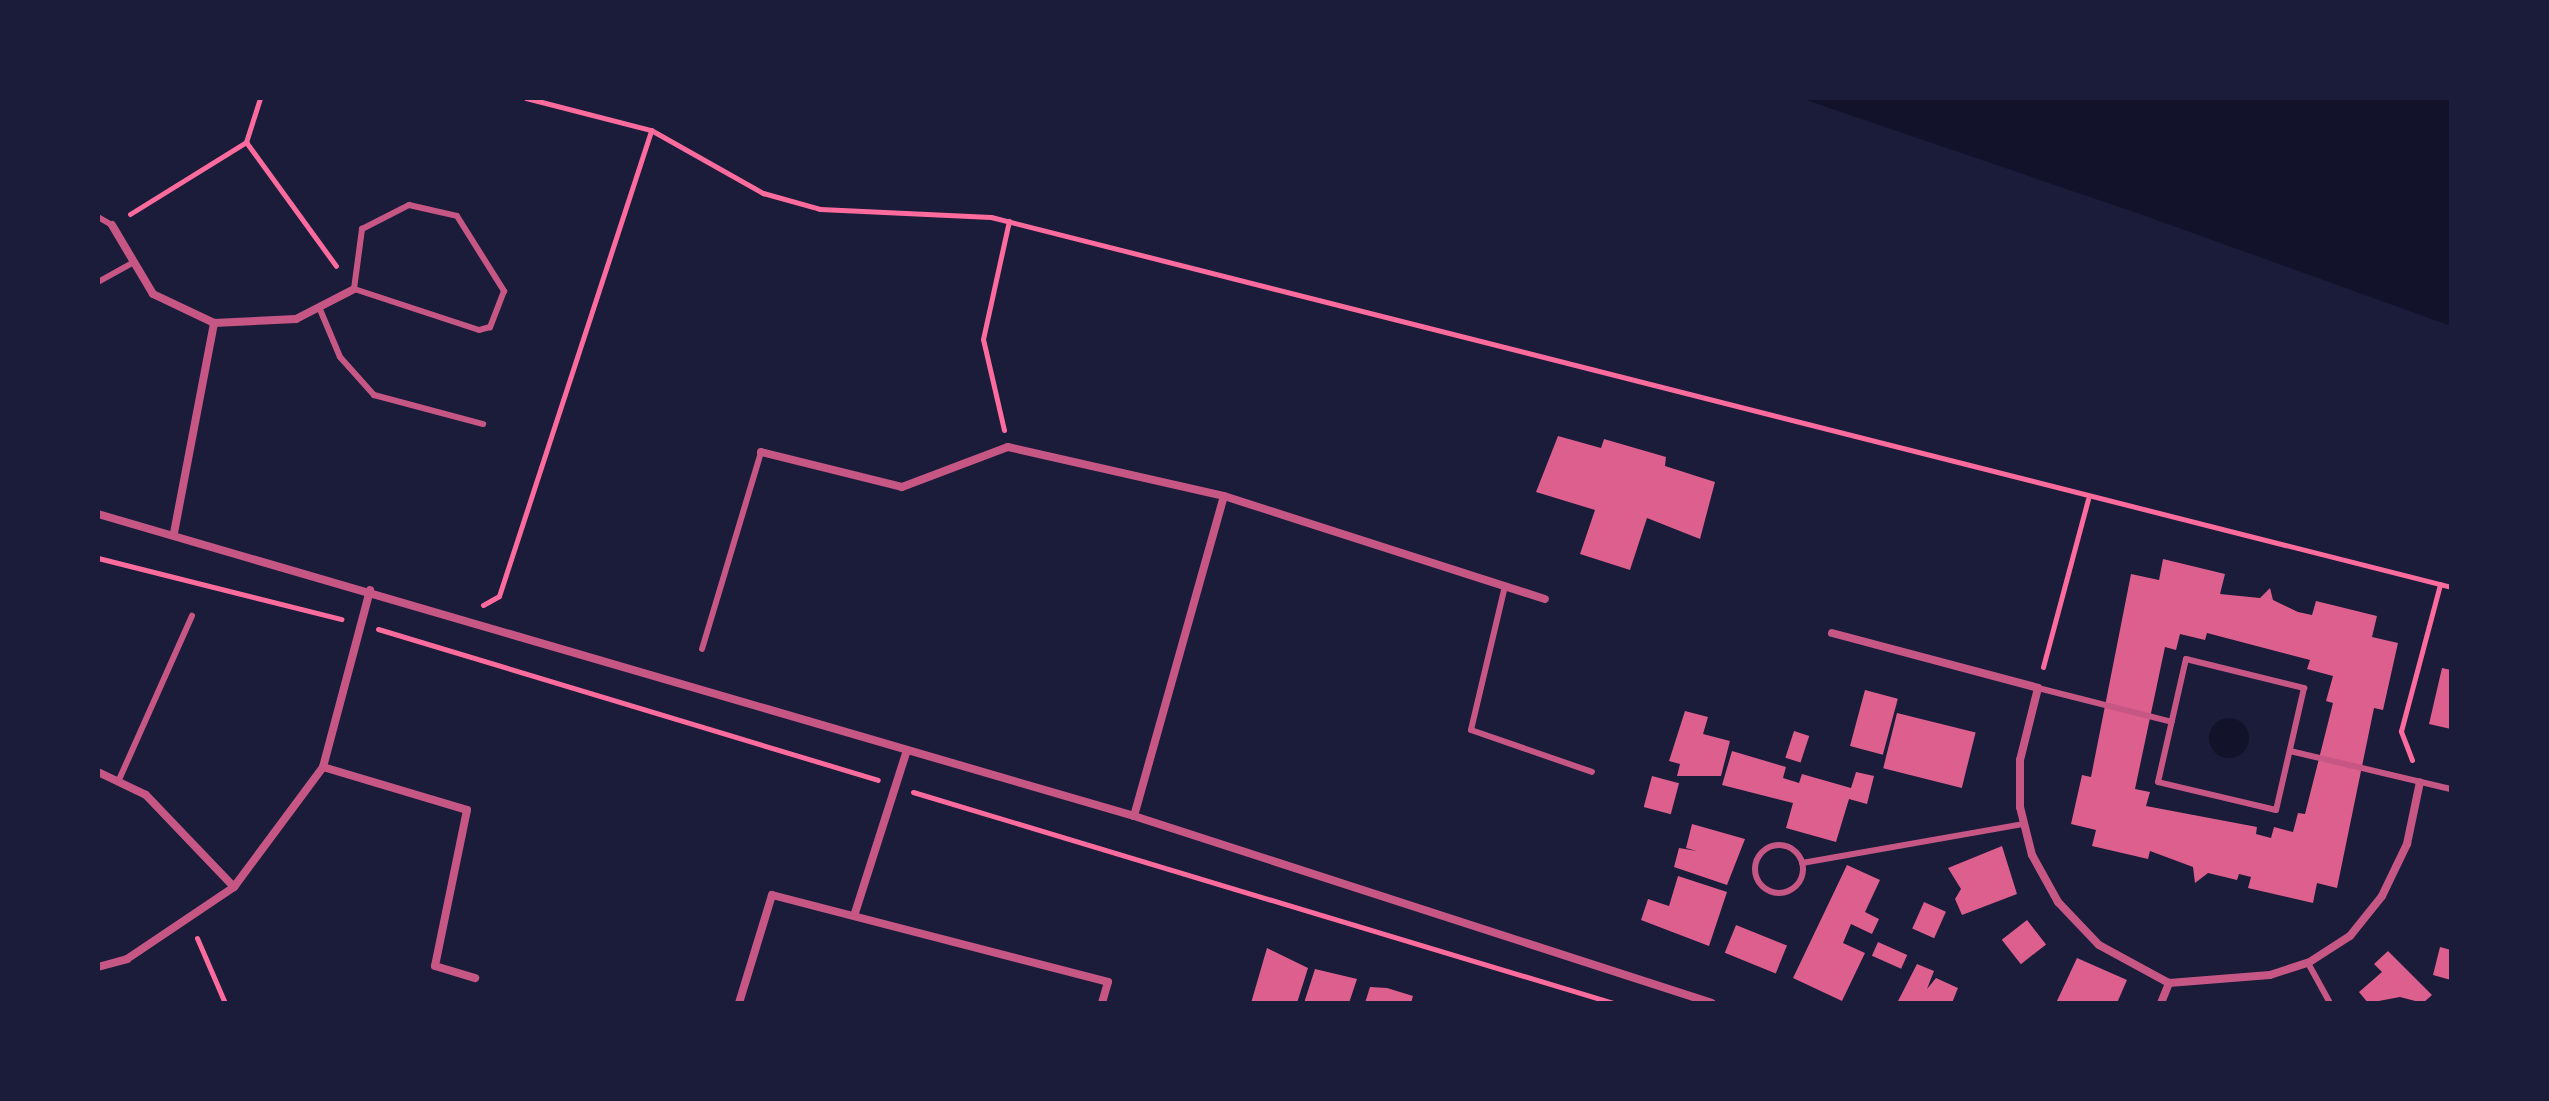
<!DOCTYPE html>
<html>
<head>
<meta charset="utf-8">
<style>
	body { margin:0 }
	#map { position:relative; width:2549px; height:1101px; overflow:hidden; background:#1b1b3a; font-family:Arial,sans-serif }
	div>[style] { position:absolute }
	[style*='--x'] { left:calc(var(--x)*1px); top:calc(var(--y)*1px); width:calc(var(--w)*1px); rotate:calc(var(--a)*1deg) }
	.water>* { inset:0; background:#12122b }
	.round { border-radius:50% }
	.building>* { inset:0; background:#dd5f8e; transform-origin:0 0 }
	.path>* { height:5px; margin:-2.5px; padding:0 2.5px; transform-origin:2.5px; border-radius:2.5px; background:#ff6b9d }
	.service>* { height:6px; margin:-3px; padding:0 3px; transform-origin:3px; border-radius:3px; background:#c65784 }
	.service>.ring { margin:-3px; padding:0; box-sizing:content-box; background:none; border:6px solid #c65784; border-radius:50% }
	.minor>* { height:8px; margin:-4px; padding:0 4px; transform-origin:4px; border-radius:4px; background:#c65784 }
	span { translate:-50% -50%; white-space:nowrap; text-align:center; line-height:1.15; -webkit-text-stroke:7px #1b1b3a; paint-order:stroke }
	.frame { position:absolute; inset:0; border:100px solid #1b1b3a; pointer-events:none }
</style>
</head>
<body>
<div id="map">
	<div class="water">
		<i style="clip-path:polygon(1800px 98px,2451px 98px,2451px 326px,2140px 214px)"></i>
		<i class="round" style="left:2209px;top:718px;width:40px;height:40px"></i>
	</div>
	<div class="building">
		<i style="clip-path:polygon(1558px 436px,1601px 448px,1604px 439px,1666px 457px,1665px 466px,1715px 482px,1700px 539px,1647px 518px,1630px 570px,1580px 554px,1595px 510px,1536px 492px)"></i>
		<i style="clip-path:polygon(evenodd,2163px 559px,2225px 574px,2220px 594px,2260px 598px,2270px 588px,2273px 600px,2298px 612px,2312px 615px,2316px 601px,2377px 616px,2372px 637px,2398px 643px,2383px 710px,2374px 708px,2337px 888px,2317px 883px,2313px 903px,2248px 888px,2251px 877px,2239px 874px,2237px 880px,2208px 873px,2195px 883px,2193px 867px,2150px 851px,2148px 859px,2092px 846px,2096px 830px,2071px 824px,2082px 775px,2091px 777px,2131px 574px,2159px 580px,2163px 559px,2207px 633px,2310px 660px,2307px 669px,2333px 676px,2326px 701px,2333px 703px,2305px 814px,2298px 813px,2293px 832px,2274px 827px,2271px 838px,2256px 834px,2257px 827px,2146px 806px,2150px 792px,2135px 789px,2165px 647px,2176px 650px,2180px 634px,2205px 640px,2207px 633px)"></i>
		<i style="clip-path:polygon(2442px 668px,2451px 670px,2451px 729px,2429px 724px)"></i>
		<i style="left:1865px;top:690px;width:34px;height:58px;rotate:15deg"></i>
		<i style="clip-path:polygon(1685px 711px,1708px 717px,1703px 734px,1730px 741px,1721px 776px,1677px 776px,1680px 764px,1669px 761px)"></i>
		<i style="left:1897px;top:713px;width:81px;height:57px;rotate:14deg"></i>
		<i style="left:1794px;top:731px;width:16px;height:28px;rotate:18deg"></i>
		<i style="clip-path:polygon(1732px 751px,1786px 767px,1783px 778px,1799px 783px,1802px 774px,1851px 788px,1856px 772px,1874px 776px,1867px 804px,1849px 799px,1836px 842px,1786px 828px,1793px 803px,1722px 785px)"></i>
		<i style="left:1652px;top:776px;width:28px;height:32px;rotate:15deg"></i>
		<i style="clip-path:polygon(1692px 824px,1745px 839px,1727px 885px,1674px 867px,1679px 848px,1697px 851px,1686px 848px)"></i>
		<i style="clip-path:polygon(2002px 846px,2017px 894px,1962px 915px,1955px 899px,1961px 889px,1948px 868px)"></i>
		<i style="clip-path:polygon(1847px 865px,1880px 880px,1865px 912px,1879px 919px,1872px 934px,1851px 924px,1843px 943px,1865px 953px,1842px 1001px,1793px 978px)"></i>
		<i style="clip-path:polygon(1678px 876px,1727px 892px,1709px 946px,1641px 920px,1648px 899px,1669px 906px)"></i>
		<i style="left:1924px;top:902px;width:24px;height:29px;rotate:24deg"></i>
		<i style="left:2027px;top:920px;width:31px;height:32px;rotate:52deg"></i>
		<i style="left:1736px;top:925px;width:55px;height:30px;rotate:22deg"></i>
		<i style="left:1878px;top:942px;width:32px;height:15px;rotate:24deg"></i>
		<i style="clip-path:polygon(2440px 947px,2451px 950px,2451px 980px,2433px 975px)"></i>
		<i style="clip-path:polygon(1267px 948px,1308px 968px,1297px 1003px,1251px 1003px)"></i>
		<i style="clip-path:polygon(2388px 951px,2432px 995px,2423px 1003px,2400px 997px,2368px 1003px,2359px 992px,2382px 972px,2374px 964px)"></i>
		<i style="clip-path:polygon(2077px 958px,2127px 980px,2117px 1003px,2056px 1003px)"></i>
		<i style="clip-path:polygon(1917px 964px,1934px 971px,1927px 989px,1936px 978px,1958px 988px,1952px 1003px,1897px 1003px)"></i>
		<i style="clip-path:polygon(1315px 969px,1357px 979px,1349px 1003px,1304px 1003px)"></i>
		<i style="clip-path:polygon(1370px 987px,1387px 988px,1413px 996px,1411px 1003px,1365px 1003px)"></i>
	</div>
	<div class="path">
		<i style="--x:526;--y:98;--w:129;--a:14.4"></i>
		<i style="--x:651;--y:130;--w:129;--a:29.4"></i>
		<i style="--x:763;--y:193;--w:59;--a:15.7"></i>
		<i style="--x:820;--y:209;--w:171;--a:2.7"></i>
		<i style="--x:991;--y:217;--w:1506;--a:14.22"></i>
		<i style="--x:246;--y:142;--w:153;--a:54"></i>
		<i style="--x:130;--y:214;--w:137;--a:-31.8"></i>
		<i style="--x:246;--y:142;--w:46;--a:-72.3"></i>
		<i style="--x:1004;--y:430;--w:93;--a:-103"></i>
		<i style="--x:983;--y:339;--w:121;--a:-77.6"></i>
		<i style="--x:98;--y:558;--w:251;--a:14.1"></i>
		<i style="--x:483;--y:605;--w:18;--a:-29"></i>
		<i style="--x:499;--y:596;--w:490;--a:-71.9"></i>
		<i style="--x:378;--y:629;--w:522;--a:16.8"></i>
		<i style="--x:2043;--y:667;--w:174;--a:-75"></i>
		<i style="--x:2412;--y:760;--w:31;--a:-111"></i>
		<i style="--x:2401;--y:731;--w:152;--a:-75.1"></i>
		<i style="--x:913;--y:792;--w:731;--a:16.77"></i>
		<i style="--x:197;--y:938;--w:71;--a:66.7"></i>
	</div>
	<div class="service">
		<i style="--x:409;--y:205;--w:49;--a:12.9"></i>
		<i style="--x:457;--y:216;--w:89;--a:57.9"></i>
		<i style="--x:504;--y:291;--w:39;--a:111"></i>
		<i style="--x:490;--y:327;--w:11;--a:165"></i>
		<i style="--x:479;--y:330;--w:132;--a:-161.8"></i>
		<i style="--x:354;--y:289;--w:61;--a:-82.4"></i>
		<i style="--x:362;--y:229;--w:53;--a:-27.1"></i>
		<i style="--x:98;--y:217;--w:16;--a:30"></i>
		<i style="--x:98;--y:282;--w:41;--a:-29.1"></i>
		<i style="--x:319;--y:307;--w:54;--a:67.2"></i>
		<i style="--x:340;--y:357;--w:51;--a:48.2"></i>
		<i style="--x:374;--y:395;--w:113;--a:14.9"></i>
		<i style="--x:1505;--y:586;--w:148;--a:103.3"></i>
		<i style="--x:1471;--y:730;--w:128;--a:19.1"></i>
		<i style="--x:702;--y:649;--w:206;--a:-73.3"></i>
		<i style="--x:2186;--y:659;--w:122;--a:13.8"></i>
		<i style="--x:2304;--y:688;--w:125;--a:102.9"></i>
		<i style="--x:2276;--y:810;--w:121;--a:-166.7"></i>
		<i style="--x:2158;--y:782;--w:126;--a:-77.2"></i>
		<i style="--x:2038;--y:688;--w:138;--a:14.2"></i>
		<i style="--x:2290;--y:751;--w:165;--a:13.3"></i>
		<i style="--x:118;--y:782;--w:182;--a:-66"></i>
		<i class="ring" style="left:1755px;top:845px;width:42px;height:42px"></i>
		<i style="--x:1802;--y:863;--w:224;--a:-10"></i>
		<i style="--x:2308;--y:963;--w:46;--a:61.2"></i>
	</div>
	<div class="minor">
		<i style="--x:112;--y:225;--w:80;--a:59.3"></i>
		<i style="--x:153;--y:294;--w:68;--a:25.4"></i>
		<i style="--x:214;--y:323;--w:82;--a:-2.8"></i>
		<i style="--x:296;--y:319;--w:65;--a:-27.3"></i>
		<i style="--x:761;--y:452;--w:145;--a:13.9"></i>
		<i style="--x:902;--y:487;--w:113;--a:-20.7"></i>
		<i style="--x:1008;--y:447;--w:221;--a:12.8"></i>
		<i style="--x:1224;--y:496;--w:337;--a:17.8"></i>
		<i style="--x:98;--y:514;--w:1079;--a:16.25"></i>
		<i style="--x:1134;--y:816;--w:607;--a:17.93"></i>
		<i style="--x:174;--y:533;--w:214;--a:-79.2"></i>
		<i style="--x:1832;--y:633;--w:213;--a:14.9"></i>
		<i style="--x:2038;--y:688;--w:74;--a:104"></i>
		<i style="--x:2020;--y:760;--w:47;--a:90"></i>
		<i style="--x:2020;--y:807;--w:49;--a:76"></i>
		<i style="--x:2032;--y:855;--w:54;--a:61"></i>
		<i style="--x:2058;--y:902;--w:59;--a:46.4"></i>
		<i style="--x:2099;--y:945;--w:80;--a:28.5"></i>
		<i style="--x:2169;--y:983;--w:101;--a:-4.5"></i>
		<i style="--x:2270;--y:975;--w:40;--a:-18"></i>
		<i style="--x:2308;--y:963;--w:50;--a:-32.7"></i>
		<i style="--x:2350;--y:936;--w:51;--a:-51.3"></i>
		<i style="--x:2382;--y:896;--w:58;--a:-64.3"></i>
		<i style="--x:2407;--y:844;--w:63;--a:-78.2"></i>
		<i style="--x:323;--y:767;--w:150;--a:16.6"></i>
		<i style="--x:467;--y:810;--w:159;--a:101.6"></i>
		<i style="--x:435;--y:966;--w:42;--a:16.7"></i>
		<i style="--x:98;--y:772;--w:53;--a:25.6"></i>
		<i style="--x:146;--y:795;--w:127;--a:46.3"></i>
		<i style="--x:1134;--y:816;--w:332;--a:-74.3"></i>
		<i style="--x:855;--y:913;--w:171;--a:-72.3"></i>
		<i style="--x:98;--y:967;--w:30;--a:-15"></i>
		<i style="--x:127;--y:959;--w:129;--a:-33.9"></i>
		<i style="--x:234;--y:887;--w:149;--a:-53.4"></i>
		<i style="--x:323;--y:767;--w:183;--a:-75.1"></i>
		<i style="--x:739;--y:1003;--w:113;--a:-73"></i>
		<i style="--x:772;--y:895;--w:347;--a:14.5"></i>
		<i style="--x:1108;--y:982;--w:22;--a:106"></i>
		<i style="--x:2161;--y:1003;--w:22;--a:-68"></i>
	</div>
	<div class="frame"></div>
</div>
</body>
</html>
